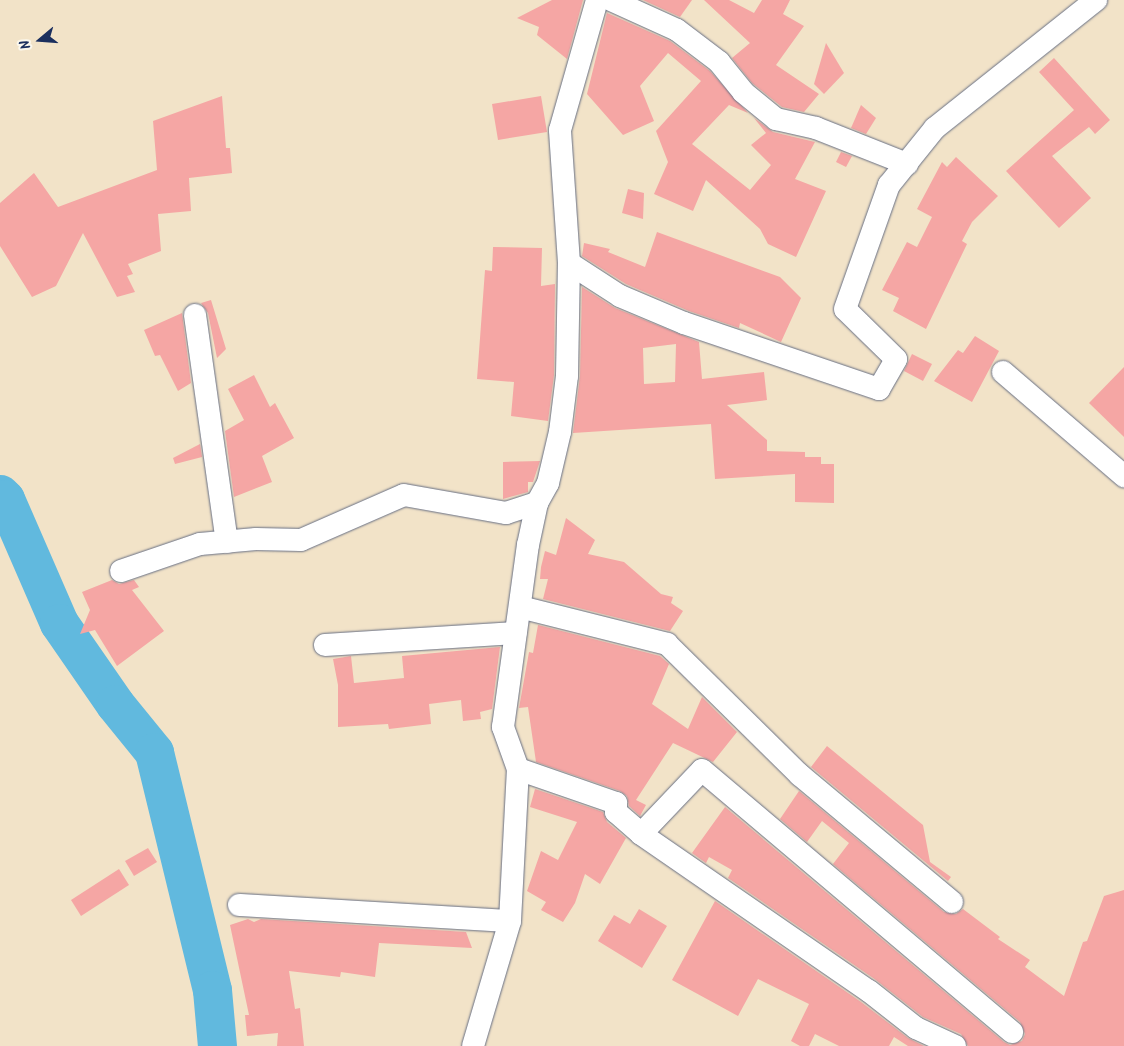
<!DOCTYPE html>
<html>
<head>
<meta charset="utf-8">
<style>
  body { margin:0 }
  #map { position:relative; width:1124px; height:1046px; overflow:hidden; background:#f2e3c8; font-family:Kalam,sans-serif }
  div>[style] { position:absolute }
  .river>* { height:39px; margin:-19.5px; padding:0 19.5px; transform-origin:19.5px; border-radius:19.5px; background:#61b9de }
  .building>* { inset:0; background:#f5a6a4 }
  .roads { filter:drop-shadow(0 0 1px #666e83) drop-shadow(0 0 1px #666e83) }
  .minor>* { height:22px; margin:-11px; padding:0 11px; transform-origin:11px; border-radius:11px; background:#fff }
  span { translate:-50% -50%; white-space:nowrap; text-align:center; line-height:1.15; -webkit-text-stroke:4.5px #fbf7ec; paint-order:stroke }
  .north { position:absolute; left:15px; top:15px; width:50px; height:50px; -webkit-text-stroke:4px #fbf7ec; paint-order:stroke; rotate:252deg; font-size:14px; font-weight:700; line-height:20px; text-align:center; color:#1b2f5e }
  .north::after { content:''; display:block; margin:auto; width:18px; height:22px; background:#1b2f5e; clip-path:polygon(50% 0,100% 100%,50% 72%,0 100%) }
</style>
</head>
<body>
<div id="map">
  <div class="river">
    <div style="left:0;top:494px;width:7px;rotate:45deg"></div>
    <div style="left:5px;top:499px;width:135px;rotate:66.5deg"></div>
    <div style="left:59px;top:623px;width:98px;rotate:55.3deg"></div>
    <div style="left:115px;top:704px;width:62px;rotate:50.9deg"></div>
    <div style="left:154px;top:752px;width:245px;rotate:76.3deg"></div>
    <div style="left:212px;top:990px;width:56px;rotate:84.9deg"></div>
  </div>
  <div class="building">
    <div style="clip-path:polygon(552px 0,583px 0,567px 59px,537px 35px,539px 27px,517px 18px)"></div>
    <div style="clip-path:polygon(643px 0,692px 0,680px 17px)"></div>
    <div style="clip-path:polygon(704px 0,729px 0,754px 13px,762px 0,790px 0,783px 14px,804px 26px,776px 65px,819px 94px,804px 112px,782px 107px,752px 83px,732px 58px,750px 43px)"></div>
    <div style="clip-path:polygon(607px 13px,670px 41px,710px 71px,748px 113px,729px 105px,692px 144px,750px 190px,771px 165px,751px 145px,766px 133px,754px 118px,773px 132px,815px 142px,795px 179px,826px 191px,796px 257px,768px 244px,760px 229px,706px 180px,693px 211px,654px 194px,668px 162px,656px 131px,701px 81px,668px 53px,640px 86px,654px 121px,623px 135px,587px 94px)"></div>
    <div style="clip-path:polygon(826px 43px,844px 73px,824px 94px,814px 84px)"></div>
    <div style="clip-path:polygon(1054px 58px,1110px 120px,1095px 134px,1089px 127px,1052px 156px,1091px 198px,1059px 228px,1006px 171px,1074px 110px,1039px 72px)"></div>
    <div style="clip-path:polygon(222px 96px,226px 148px,230px 148px,232px 173px,189px 178px,191px 211px,158px 214px,161px 251px,128px 264px,133px 274px,127px 276px,135px 292px,117px 297px,83px 233px,56px 286px,32px 297px,0 246px,0 203px,34px 173px,58px 207px,157px 170px,153px 121px)"></div>
    <div style="clip-path:polygon(541px 96px,547px 132px,498px 140px,492px 104px)"></div>
    <div style="clip-path:polygon(861px 105px,876px 118px,866px 134px,851px 128px)"></div>
    <div style="clip-path:polygon(841px 152px,852px 156px,846px 167px,836px 162px)"></div>
    <div style="clip-path:polygon(956px 157px,998px 196px,972px 222px,962px 241px,967px 244px,926px 329px,893px 311px,899px 298px,882px 290px,907px 242px,917px 247px,932px 217px,917px 209px,942px 162px,947px 167px)"></div>
    <div style="clip-path:polygon(628px 189px,644px 193px,643px 219px,622px 213px)"></div>
    <div style="clip-path:polygon(657px 232px,780px 277px,801px 298px,781px 342px,740px 323px,739px 328px,689px 311px,626px 284px,582px 256px,584px 243px,610px 249px,608px 252px,645px 267px)"></div>
    <div style="clip-path:polygon(493px 247px,542px 248px,541px 286px,555px 284px,554px 375px,548px 421px,511px 416px,514px 382px,477px 379px,485px 270px,492px 271px)"></div>
    <div style="clip-path:polygon(evenodd,582px 287px,615px 308px,699px 342px,702px 379px,764px 372px,767px 400px,727px 405px,767px 440px,767px 451px,805px 452px,805px 457px,821px 457px,821px 464px,834px 464px,834px 503px,795px 502px,795px 474px,715px 479px,711px 424px,573px 433px,580px 376px,582px 287px,676px 344px,675px 382px,644px 384px,643px 348px,676px 344px)"></div>
    <div style="clip-path:polygon(211px 300px,226px 349px,217px 358px,208px 313px,201px 303px)"></div>
    <div style="clip-path:polygon(182px 313px,191px 383px,178px 391px,160px 355px,155px 356px,144px 330px)"></div>
    <div style="clip-path:polygon(975px 336px,999px 351px,972px 402px,934px 381px,958px 350px,963px 353px)"></div>
    <div style="clip-path:polygon(912px 354px,932px 364px,923px 381px,904px 371px)"></div>
    <div style="clip-path:polygon(1124px 367px,1124px 437px,1089px 403px)"></div>
    <div style="clip-path:polygon(254px 375px,270px 407px,275px 403px,294px 438px,262px 456px,272px 482px,234px 497px,225px 431px,244px 420px,228px 389px)"></div>
    <div style="clip-path:polygon(200px 444px,202px 457px,175px 464px,173px 458px)"></div>
    <div style="clip-path:polygon(540px 461px,533px 482px,528px 482px,528px 492px,503px 499px,503px 462px)"></div>
    <div style="clip-path:polygon(566px 518px,595px 540px,588px 554px,624px 562px,661px 594px,673px 597px,671px 603px,683px 611px,670px 631px,543px 599px,548px 579px,540px 579px,541px 567px,545px 551px,556px 555px)"></div>
    <div style="clip-path:polygon(112px 580px,119px 584px,134px 580px,139px 587px,132px 590px,164px 631px,117px 666px,95px 630px,80px 634px,90px 610px,82px 592px)"></div>
    <div style="clip-path:polygon(538px 625px,660px 656px,669px 664px,652px 704px,688px 729px,702px 697px,737px 732px,713px 762px,673px 743px,636px 800px,646px 805px,640px 816px,629px 806px,627px 796px,620px 791px,536px 762px,528px 707px,519px 708px,529px 652px,533px 653px)"></div>
    <div style="clip-path:polygon(500px 647px,492px 709px,480px 712px,481px 719px,463px 721px,461px 700px,429px 704px,431px 724px,389px 729px,388px 724px,338px 727px,338px 685px,333px 659px,351px 656px,354px 683px,404px 678px,402px 656px)"></div>
    <div style="clip-path:polygon(827px 746px,923px 825px,930px 862px,951px 877px,948px 881px,811px 767px)"></div>
    <div style="clip-path:polygon(535px 789px,603px 812px,607px 822px,626px 838px,600px 884px,585px 874px,575px 903px,563px 922px,541px 910px,546px 902px,527px 891px,541px 851px,558px 860px,577px 822px,530px 807px)"></div>
    <div style="clip-path:polygon(799px 791px,944px 912px,956px 914px,963px 909px,1000px 937px,998px 939px,1030px 960px,1025px 967px,1064px 996px,1083px 942px,1087px 941px,1104px 896px,1124px 890px,1124px 1046px,968px 1046px,961px 1034px,923px 1017px,876px 980px,728px 878px,732px 870px,709px 857px,706px 863px,692px 853px,725px 807px,1004px 1042px,1010px 1045px,1022px 1041px,1025px 1034px,1020px 1022px,833px 864px,849px 843px,822px 821px,807px 842px,780px 819px)"></div>
    <div style="clip-path:polygon(148px 848px,157px 862px,134px 876px,125px 861px)"></div>
    <div style="clip-path:polygon(119px 869px,129px 885px,81px 916px,71px 900px)"></div>
    <div style="clip-path:polygon(715px 901px,861px 1002px,908px 1038px,924px 1046px,908px 1046px,894px 1037px,889px 1046px,839px 1046px,815px 1034px,809px 1046px,800px 1046px,791px 1041px,809px 1004px,758px 979px,738px 1016px,672px 980px)"></div>
    <div style="clip-path:polygon(639px 909px,667px 926px,642px 968px,598px 941px,614px 915px,630px 924px)"></div>
    <div style="clip-path:polygon(248px 919px,254px 922px,261px 919px,466px 932px,472px 948px,379px 943px,375px 977px,341px 972px,340px 977px,289px 971px,295px 1009px,300px 1008px,304px 1046px,277px 1046px,278px 1033px,247px 1036px,245px 1015px,249px 1015px,230px 925px)"></div>
  </div>
  <div class="roads">
    <div class="minor">
      <div style="left:611px;top:0;width:72px;rotate:24.4deg"></div>
      <div style="left:677px;top:30px;width:53px;rotate:37.3deg"></div>
      <div style="left:719px;top:62px;width:38px;rotate:51deg"></div>
      <div style="left:743px;top:92px;width:43px;rotate:39.3deg"></div>
      <div style="left:776px;top:119px;width:41px;rotate:12.7deg"></div>
      <div style="left:816px;top:128px;width:98px;rotate:21.6deg"></div>
      <div style="left:569px;top:263px;width:61px;rotate:32.9deg"></div>
      <div style="left:620px;top:296px;width:69px;rotate:22.9deg"></div>
      <div style="left:684px;top:323px;width:206px;rotate:18.7deg"></div>
      <div style="left:879px;top:389px;width:34px;rotate:-60deg"></div>
      <div style="left:896px;top:359px;width:71px;rotate:-135.6deg"></div>
      <div style="left:845px;top:309px;width:132px;rotate:-70.5deg"></div>
      <div style="left:889px;top:185px;width:73px;rotate:-51.1deg"></div>
      <div style="left:935px;top:128px;width:206px;rotate:-38.5deg"></div>
      <div style="left:195px;top:315px;width:229px;rotate:82deg"></div>
      <div style="left:1003px;top:372px;width:160px;rotate:40.7deg"></div>
      <div style="left:121px;top:571px;width:83px;rotate:-18.9deg"></div>
      <div style="left:200px;top:544px;width:56px;rotate:-5.1deg"></div>
      <div style="left:256px;top:539px;width:45px;rotate:1.3deg"></div>
      <div style="left:301px;top:540px;width:112px;rotate:-23.6deg"></div>
      <div style="left:404px;top:495px;width:104px;rotate:10deg"></div>
      <div style="left:506px;top:513px;width:33px;rotate:-18deg"></div>
      <div style="left:520px;top:607px;width:152px;rotate:14.1deg"></div>
      <div style="left:667px;top:644px;width:187px;rotate:44.6deg"></div>
      <div style="left:800px;top:775px;width:198px;rotate:39.9deg"></div>
      <div style="left:325px;top:645px;width:191px;rotate:-3.6deg"></div>
      <div style="left:518px;top:769px;width:104px;rotate:19.1deg"></div>
      <div style="left:616px;top:803px;width:9px;rotate:90deg"></div>
      <div style="left:616px;top:812px;width:33px;rotate:41deg"></div>
      <div style="left:641px;top:834px;width:277px;rotate:34.6deg"></div>
      <div style="left:869px;top:991px;width:60px;rotate:38.2deg"></div>
      <div style="left:916px;top:1028px;width:43px;rotate:24.8deg"></div>
      <div style="left:641px;top:834px;width:88px;rotate:-46.4deg"></div>
      <div style="left:702px;top:770px;width:406px;rotate:40.2deg"></div>
      <div style="left:239px;top:905px;width:271px;rotate:3.4deg"></div>
      <div style="left:473px;top:1046px;width:130px;rotate:-73.5deg"></div>
      <div style="left:510px;top:921px;width:152px;rotate:-87deg"></div>
      <div style="left:518px;top:769px;width:45px;rotate:-109.7deg"></div>
      <div style="left:503px;top:727px;width:184px;rotate:-82.2deg"></div>
      <div style="left:528px;top:545px;width:43px;rotate:-77.9deg"></div>
      <div style="left:537px;top:503px;width:23px;rotate:-61deg"></div>
      <div style="left:548px;top:483px;width:52px;rotate:-76.8deg"></div>
      <div style="left:560px;top:432px;width:56px;rotate:-82.9deg"></div>
      <div style="left:567px;top:376px;width:113px;rotate:-89deg"></div>
      <div style="left:569px;top:263px;width:133px;rotate:-93.9deg"></div>
      <div style="left:560px;top:130px;width:135px;rotate:-74.1deg"></div>
    </div>
  </div>
  <div class="north">N</div>
</div>
</body>
</html>
